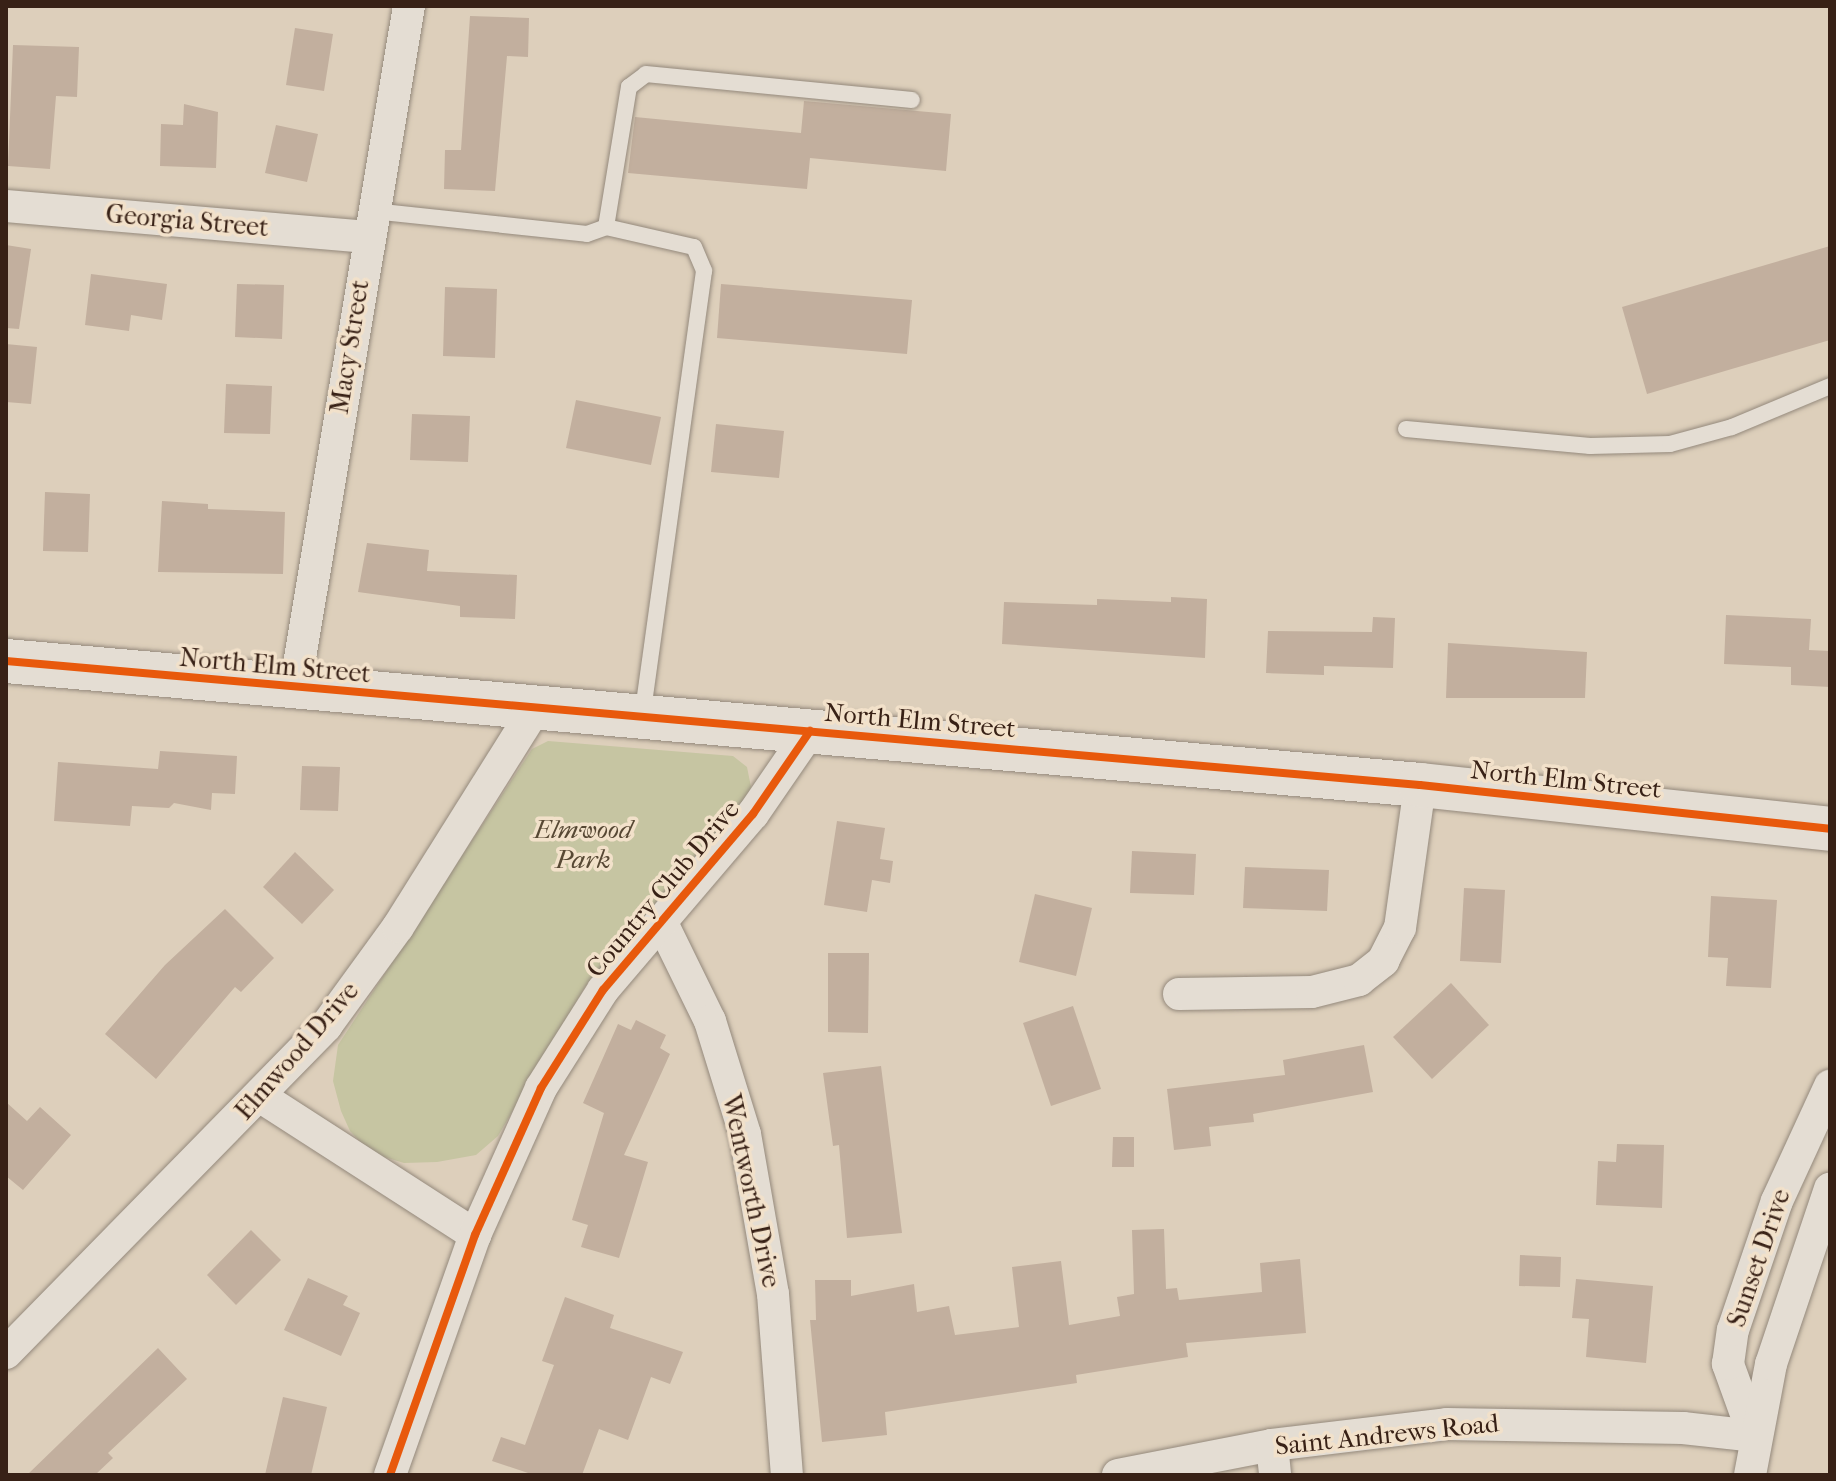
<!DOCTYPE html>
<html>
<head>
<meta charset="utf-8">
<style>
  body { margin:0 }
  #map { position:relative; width:1836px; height:1481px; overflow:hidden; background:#ddcfbb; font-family:"IM FELL French Canon",serif }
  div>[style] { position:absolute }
  .green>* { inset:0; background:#c6c5a2 }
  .building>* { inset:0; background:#c2af9e }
  .roads { filter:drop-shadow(0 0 2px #94897c) drop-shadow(0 0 2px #94897c) }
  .lane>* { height:16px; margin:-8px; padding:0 8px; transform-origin:8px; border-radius:8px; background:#e4ddd3 }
  .street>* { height:32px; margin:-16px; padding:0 16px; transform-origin:16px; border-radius:16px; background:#e4ddd3 }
  .secondary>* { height:44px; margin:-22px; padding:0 22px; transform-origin:22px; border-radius:22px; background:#e4ddd3 }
  .cycleway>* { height:8px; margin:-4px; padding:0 4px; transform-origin:4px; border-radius:4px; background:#e8590c }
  span { translate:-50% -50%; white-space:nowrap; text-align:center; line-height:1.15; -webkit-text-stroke:7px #f2e1ca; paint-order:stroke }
  .street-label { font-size:26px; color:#382116 }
  .park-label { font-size:26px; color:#574834; font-style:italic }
  .frame { position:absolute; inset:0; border:8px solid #382116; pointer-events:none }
</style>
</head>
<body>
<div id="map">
  <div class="green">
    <div style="clip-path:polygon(548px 741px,733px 756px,747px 767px,751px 787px,744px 804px,585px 987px,498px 1136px,476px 1155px,437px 1162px,404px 1163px,371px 1153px,350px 1131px,341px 1111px,333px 1081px,338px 1045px,532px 749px)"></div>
  </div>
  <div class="building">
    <div style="clip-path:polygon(470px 16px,529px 18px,528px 57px,507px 56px,495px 191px,444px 189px,445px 150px,461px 150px)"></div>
    <div style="clip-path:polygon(295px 28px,333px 34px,324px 91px,286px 85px)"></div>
    <div style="clip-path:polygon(13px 45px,79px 47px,77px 97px,56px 96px,50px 169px,8px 166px)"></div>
    <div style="clip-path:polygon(804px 101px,951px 114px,946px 171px,810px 158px,807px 189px,628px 173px,635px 117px,801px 133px)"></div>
    <div style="clip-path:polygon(184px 104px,218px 112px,216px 168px,160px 166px,161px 124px,183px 125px)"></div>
    <div style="clip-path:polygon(276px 125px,318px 134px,307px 182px,265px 173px)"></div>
    <div style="clip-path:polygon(6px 245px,31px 249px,19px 329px,6px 328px)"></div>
    <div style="clip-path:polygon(1830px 246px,1830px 340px,1647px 394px,1622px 307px)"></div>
    <div style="clip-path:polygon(91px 274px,167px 284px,162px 320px,131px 315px,129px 331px,85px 325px)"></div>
    <div style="clip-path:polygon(237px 284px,284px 285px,282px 339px,235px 337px)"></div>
    <div style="clip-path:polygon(721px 284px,912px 300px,907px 354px,717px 338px)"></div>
    <div style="clip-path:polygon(445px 287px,497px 289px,495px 358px,443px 356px)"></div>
    <div style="clip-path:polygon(6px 344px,37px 347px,31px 404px,6px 402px)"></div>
    <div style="clip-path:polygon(226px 384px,272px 386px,270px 434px,224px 433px)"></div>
    <div style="clip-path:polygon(576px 400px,661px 417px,651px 465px,566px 448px)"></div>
    <div style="clip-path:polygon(412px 414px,470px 416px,468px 462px,410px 460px)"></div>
    <div style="clip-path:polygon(716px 424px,784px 431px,779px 478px,711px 472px)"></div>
    <div style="clip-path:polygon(45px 492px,90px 494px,88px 552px,43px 551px)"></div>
    <div style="clip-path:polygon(162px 501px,208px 504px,208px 509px,285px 512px,283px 574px,158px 572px)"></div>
    <div style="clip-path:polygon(367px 543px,429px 550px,427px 571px,517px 575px,515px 619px,460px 617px,460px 606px,358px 592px)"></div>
    <div style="clip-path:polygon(1171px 597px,1207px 599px,1205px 658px,1002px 644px,1004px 602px,1097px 605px,1097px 599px,1171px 602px)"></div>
    <div style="clip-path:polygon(1726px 615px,1811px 619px,1809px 650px,1830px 651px,1830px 687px,1791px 685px,1791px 667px,1724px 664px)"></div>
    <div style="clip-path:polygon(1373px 617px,1395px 618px,1393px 668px,1324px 666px,1324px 675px,1266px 673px,1268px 631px,1372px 632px)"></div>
    <div style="clip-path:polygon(1448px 643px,1587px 652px,1585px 698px,1446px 698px)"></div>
    <div style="clip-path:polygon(160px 751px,237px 756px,235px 794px,212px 793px,211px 810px,174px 803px,169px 808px,132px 806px,130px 826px,54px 821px,58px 762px,158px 769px)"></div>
    <div style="clip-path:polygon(302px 766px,340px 767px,338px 811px,300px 810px)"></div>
    <div style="clip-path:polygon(837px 821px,885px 828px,880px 859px,893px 861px,890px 883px,872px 880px,867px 912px,824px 905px)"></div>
    <div style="clip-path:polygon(1132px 851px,1196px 854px,1194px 895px,1130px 893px)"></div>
    <div style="clip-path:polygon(295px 852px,334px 890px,302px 924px,263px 887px)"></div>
    <div style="clip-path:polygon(1245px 867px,1329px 870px,1327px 911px,1243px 908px)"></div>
    <div style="clip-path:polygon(1464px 888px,1505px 890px,1501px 963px,1460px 961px)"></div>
    <div style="clip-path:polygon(1035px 894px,1092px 908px,1076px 976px,1019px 962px)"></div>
    <div style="clip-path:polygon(1711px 896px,1777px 900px,1771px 988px,1726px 986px,1728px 958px,1708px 957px)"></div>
    <div style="clip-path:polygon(225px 909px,274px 958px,241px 992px,235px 987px,156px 1079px,105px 1034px,165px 965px)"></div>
    <div style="clip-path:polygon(828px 953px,869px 953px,868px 1033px,828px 1032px)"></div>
    <div style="clip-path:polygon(1451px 983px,1489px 1025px,1432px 1079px,1393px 1037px)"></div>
    <div style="clip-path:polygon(1073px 1006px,1101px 1089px,1051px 1106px,1023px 1023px)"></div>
    <div style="clip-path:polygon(636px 1020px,666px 1035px,660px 1048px,670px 1054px,624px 1155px,648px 1162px,619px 1258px,581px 1247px,588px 1225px,572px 1220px,604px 1113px,583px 1103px,618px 1024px,631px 1030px)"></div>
    <div style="clip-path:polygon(1364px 1045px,1373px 1092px,1253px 1114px,1254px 1122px,1209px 1127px,1211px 1146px,1174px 1150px,1167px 1089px,1285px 1075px,1283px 1060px)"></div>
    <div style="clip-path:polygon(881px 1066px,902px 1233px,847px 1238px,839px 1145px,833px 1146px,823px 1073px)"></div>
    <div style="clip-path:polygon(6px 1102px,27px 1121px,40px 1107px,71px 1135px,23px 1190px,6px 1176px)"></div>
    <div style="clip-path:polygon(1113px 1137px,1134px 1137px,1134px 1167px,1112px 1167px)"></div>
    <div style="clip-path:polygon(1617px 1144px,1664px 1145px,1662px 1208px,1596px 1205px,1598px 1161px,1616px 1162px)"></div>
    <div style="clip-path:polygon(1164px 1229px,1166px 1289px,1177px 1288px,1179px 1300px,1262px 1292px,1260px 1263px,1300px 1259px,1306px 1333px,1186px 1343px,1188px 1357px,1076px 1375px,1077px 1383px,885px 1412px,887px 1435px,822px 1442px,810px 1320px,816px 1320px,815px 1280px,851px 1280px,851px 1296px,914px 1284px,917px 1312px,949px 1306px,955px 1335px,1019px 1327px,1012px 1267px,1061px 1261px,1069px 1325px,1120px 1316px,1117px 1297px,1134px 1294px,1132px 1230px)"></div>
    <div style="clip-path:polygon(251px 1230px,281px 1260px,236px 1305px,207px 1275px)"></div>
    <div style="clip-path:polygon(1520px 1255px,1561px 1257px,1560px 1287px,1519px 1286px)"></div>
    <div style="clip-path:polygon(308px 1278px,348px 1296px,343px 1305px,360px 1313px,341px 1356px,284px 1330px)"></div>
    <div style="clip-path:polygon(1576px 1279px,1653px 1286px,1646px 1363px,1586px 1357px,1589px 1319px,1572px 1318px)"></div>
    <div style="clip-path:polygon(565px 1297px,614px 1315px,610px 1328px,683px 1352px,670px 1384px,651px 1377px,628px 1440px,599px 1429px,582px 1475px,534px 1475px,492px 1461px,501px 1437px,525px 1445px,554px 1365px,542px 1361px)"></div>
    <div style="clip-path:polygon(158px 1348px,187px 1379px,108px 1453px,113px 1458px,95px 1475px,27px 1475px)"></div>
    <div style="clip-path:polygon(283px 1397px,327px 1407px,311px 1475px,265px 1475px)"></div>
  </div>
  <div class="roads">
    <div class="lane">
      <div style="left:373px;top:211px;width:215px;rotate:6.1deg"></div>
      <div style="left:587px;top:234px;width:20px;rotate:-20deg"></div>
      <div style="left:606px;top:227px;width:142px;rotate:-80.7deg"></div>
      <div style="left:629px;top:87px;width:21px;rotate:-37deg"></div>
      <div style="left:646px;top:74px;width:267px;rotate:5.6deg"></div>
      <div style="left:606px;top:227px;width:90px;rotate:12.8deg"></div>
      <div style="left:694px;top:247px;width:26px;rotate:67deg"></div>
      <div style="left:704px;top:271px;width:448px;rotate:97.9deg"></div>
      <div style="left:1406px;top:429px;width:185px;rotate:5.3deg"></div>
      <div style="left:1590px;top:446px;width:80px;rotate:-1.4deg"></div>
      <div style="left:1670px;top:444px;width:64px;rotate:-15.3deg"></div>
      <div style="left:1732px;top:427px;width:106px;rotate:-22.7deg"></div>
    </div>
    <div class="street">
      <div style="left:6px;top:206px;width:363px;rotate:4.9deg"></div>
      <div style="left:295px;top:688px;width:691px;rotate:-80.51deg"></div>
      <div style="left:661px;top:921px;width:111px;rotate:63.9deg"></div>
      <div style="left:710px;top:1021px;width:118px;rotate:72.8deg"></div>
      <div style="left:745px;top:1134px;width:162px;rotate:80.1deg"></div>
      <div style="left:773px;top:1294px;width:182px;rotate:85.6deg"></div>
      <div style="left:1179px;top:994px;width:133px;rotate:-0.9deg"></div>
      <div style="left:1312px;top:992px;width:49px;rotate:-14.3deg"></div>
      <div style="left:1359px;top:980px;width:31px;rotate:-38deg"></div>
      <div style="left:1383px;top:961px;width:37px;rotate:-63deg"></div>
      <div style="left:1400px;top:928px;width:144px;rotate:-82deg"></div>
      <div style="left:261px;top:1097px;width:255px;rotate:32.8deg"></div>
      <div style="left:6px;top:1353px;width:458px;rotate:-45.6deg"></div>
      <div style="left:326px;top:1026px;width:122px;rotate:-54deg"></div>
      <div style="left:398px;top:927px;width:260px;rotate:-57.9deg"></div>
      <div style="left:1754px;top:1436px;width:77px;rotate:-109.9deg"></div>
      <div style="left:1728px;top:1364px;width:34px;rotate:-82deg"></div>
      <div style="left:1733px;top:1330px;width:136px;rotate:-71.2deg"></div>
      <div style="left:1777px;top:1201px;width:127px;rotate:-65.3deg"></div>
      <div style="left:1272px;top:1445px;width:30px;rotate:84deg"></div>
      <div style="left:390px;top:1475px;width:255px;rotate:-70.5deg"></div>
      <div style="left:475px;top:1235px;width:161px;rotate:-65.8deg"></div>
      <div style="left:541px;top:1088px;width:116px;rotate:-57.7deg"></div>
      <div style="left:603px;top:990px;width:231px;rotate:-49.6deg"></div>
      <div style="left:753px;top:814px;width:101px;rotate:-55.5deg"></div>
      <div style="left:1118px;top:1475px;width:157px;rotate:-11deg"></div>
      <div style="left:1272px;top:1445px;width:176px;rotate:-6.8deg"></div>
      <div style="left:1447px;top:1424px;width:236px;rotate:1deg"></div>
      <div style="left:1683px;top:1428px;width:71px;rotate:6.4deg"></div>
      <div style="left:1750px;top:1475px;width:113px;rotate:-79.3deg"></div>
      <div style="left:1771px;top:1364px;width:185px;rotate:-71.4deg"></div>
    </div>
    <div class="secondary">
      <div style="left:6px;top:661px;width:1419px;rotate:5.01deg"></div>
      <div style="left:1420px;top:785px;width:412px;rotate:6.1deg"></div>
    </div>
  </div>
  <div class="cycleway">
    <div style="left:6px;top:661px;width:1419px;rotate:5.01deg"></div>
    <div style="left:1420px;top:785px;width:412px;rotate:6.1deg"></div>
    <div style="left:390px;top:1475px;width:255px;rotate:-70.5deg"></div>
    <div style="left:475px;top:1235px;width:161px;rotate:-65.8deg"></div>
    <div style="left:541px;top:1088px;width:116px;rotate:-57.7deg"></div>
    <div style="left:603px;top:990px;width:231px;rotate:-49.6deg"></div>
    <div style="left:753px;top:814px;width:101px;rotate:-55.5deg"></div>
  </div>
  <div class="street-label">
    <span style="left:187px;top:221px;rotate:5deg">Georgia Street</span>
    <span style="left:350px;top:347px;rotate:-81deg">Macy Street</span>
    <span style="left:275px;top:666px;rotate:5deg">North Elm Street</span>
    <span style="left:920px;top:721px;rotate:5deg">North Elm Street</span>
    <span style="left:1566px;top:780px;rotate:6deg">North Elm Street</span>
    <span style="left:663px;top:889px;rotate:-50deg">Country Club Drive</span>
    <span style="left:297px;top:1051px;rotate:-49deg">Elmwood Drive</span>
    <span style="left:751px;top:1191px;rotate:78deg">Wentworth Drive</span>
    <span style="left:1759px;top:1258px;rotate:-71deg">Sunset Drive</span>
    <span style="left:1387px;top:1435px;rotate:-6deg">Saint Andrews Road</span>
  </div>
  <div class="park-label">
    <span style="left:583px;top:845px">Elmwood<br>Park</span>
  </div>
  <div class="frame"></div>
</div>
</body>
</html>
